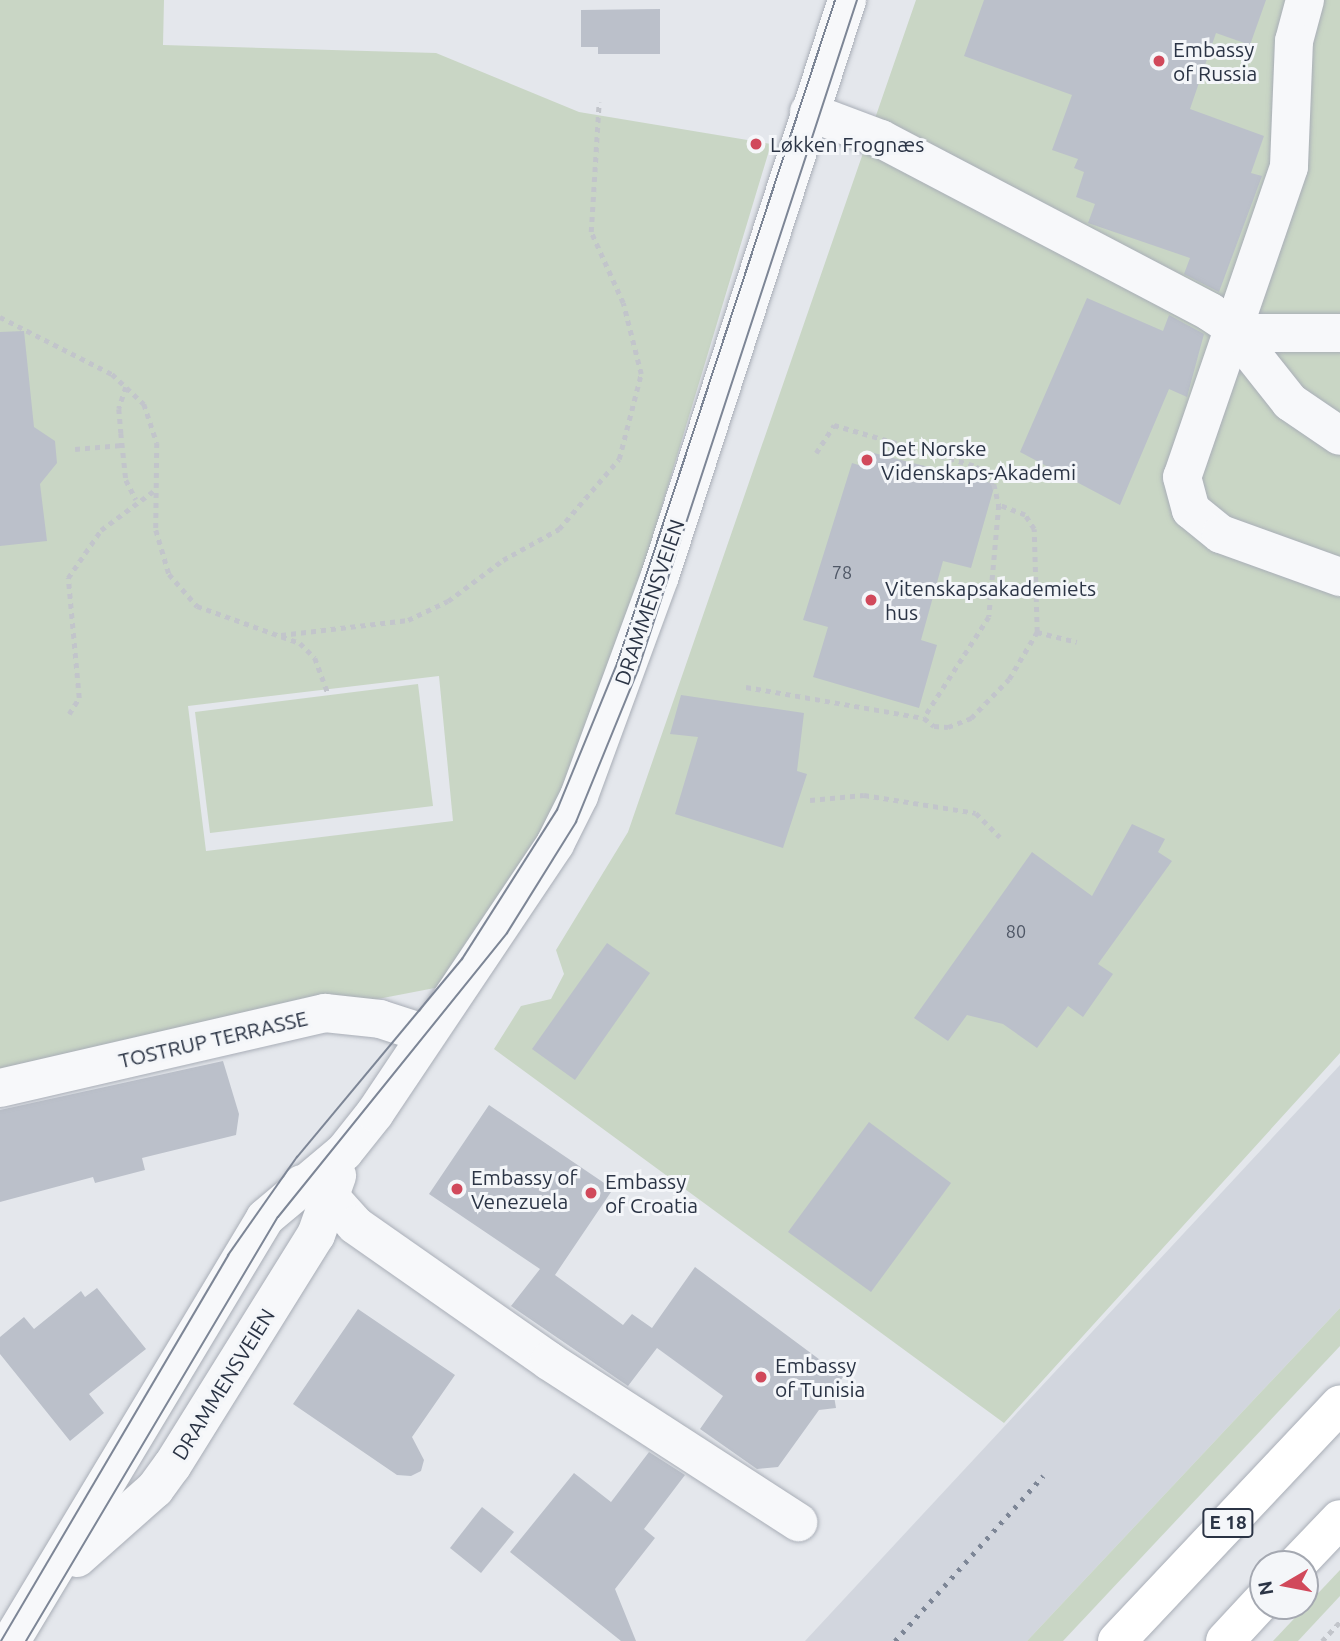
<!DOCTYPE html>
<html>
<head>
<meta charset="utf-8">
<style>
  body { margin:0 }
  #map { position:relative; width:1340px; height:1641px; overflow:hidden; background:#e4e7ec; font-family:Ubuntu,sans-serif }
  div>[style] { position:absolute }
  .built>* { inset:0; background:#d2d6de }
  .green>* { inset:0; background:#c9d6c5 }
  .building>* { inset:0; background:#bbc0ca }
  .path>* { height:4.5px; margin-top:-2.25px; transform-origin:0; background:repeating-linear-gradient(90deg,#c2c5cb 0 5px,transparent 0 10px) }
  .roads { filter:drop-shadow(0 0 2px #a9aeb7) drop-shadow(0 0 2px #a9aeb7) }
  .minor>* { height:38px; margin:-19px; padding:0 19px; transform-origin:19px; border-radius:19px; background:#f7f8fa }
  .highway>* { height:38px; margin:-19px; padding:0 19px; transform-origin:19px; border-radius:19px; background:#fff }
  .tram>* { height:2px; margin:-1px; padding:0 1px; transform-origin:1px; border-radius:1px; background:#7d8696 }
  .rail>* { height:5px; margin-top:-2.5px; transform-origin:0; background:repeating-linear-gradient(90deg,#7d8696 0 3.5px,transparent 0 10.5px) }
  .dots>* { width:19px; height:19px; translate:-50% -50%; box-sizing:border-box; border:4px solid #f4f6f9; border-radius:50% }
  span { translate:-50% -50%; white-space:nowrap; text-align:center; line-height:1.15; -webkit-text-stroke:6px #f4f6f9; paint-order:stroke }
  .number-label { font-size:18px; color:#4f5766 }
  .number-label span { -webkit-text-stroke-width:0 }
  .shield-label span { padding:2px 5px; background:#f4f6f9; border:2px solid; border-radius:5px; -webkit-text-stroke-width:0 }
  .shield-label { font-size:19px; color:#2b3445; font-weight:700 }
  .poi-label { font-size:21px; color:#2b3445 }
  .left { translate:0 -50%; text-align:left }
  .street-label { font-size:21px; color:#2b3445 }
  .north { position:absolute; left:1249px; top:1550px; width:70px; height:70px; box-sizing:border-box; background:#f4f6f9; border:2px solid #a4a8b1; border-radius:50%; rotate:260deg; font-size:19px; font-weight:700; line-height:28px; text-align:center; color:#2b3445 }
  .north::after { content:''; display:block; margin:auto; width:24px; height:32px; background:#d1495b; clip-path:polygon(50% 0,100% 100%,50% 72%,0 100%) }
</style>
</head>
<body>
<div id="map">
  <div class="built">
    <div style="clip-path:polygon(1340px 1065px,1340px 1308px,1027px 1641px,805px 1641px)"></div>
  </div>
  <div class="green">
    <div style="clip-path:polygon(evenodd,0 0,164px 0,163px 45px,436px 53px,579px 112px,771px 144px,621px 642px,540px 848px,445px 986px,0 1072px,0 0,439px 676px,453px 821px,206px 851px,188px 706px,439px 676px)"></div>
    <div style="clip-path:polygon(916px 0,1340px 0,1340px 1053px,1004px 1423px,494px 1049px,521px 1006px,551px 999px,564px 974px,556px 950px,628px 832px)"></div>
    <div style="clip-path:polygon(418px 684px,433px 806px,210px 833px,195px 712px)"></div>
    <div style="clip-path:polygon(1340px 1308px,1340px 1346px,1063px 1641px,1027px 1641px)"></div>
    <div style="clip-path:polygon(1340px 1570px,1340px 1596px,1298px 1641px,1273px 1641px)"></div>
  </div>
  <div class="building">
    <div style="clip-path:polygon(984px 0,1266px 0,1250px 45px,1216px 33px,1190px 109px,1264px 136px,1251px 173px,1262px 176px,1219px 292px,1184px 274px,1190px 258px,1088px 223px,1095px 204px,1076px 197px,1084px 172px,1074px 168px,1078px 159px,1052px 150px,1072px 95px,964px 56px)"></div>
    <div style="clip-path:polygon(660px 9px,660px 54px,598px 54px,598px 47px,581px 47px,581px 10px)"></div>
    <div style="clip-path:polygon(1087px 298px,1163px 331px,1169px 315px,1204px 334px,1187px 397px,1169px 389px,1120px 505px,1020px 452px)"></div>
    <div style="clip-path:polygon(24px 331px,34px 427px,55px 441px,57px 463px,40px 484px,47px 541px,0 546px,0 332px)"></div>
    <div style="clip-path:polygon(870px 452px,995px 484px,971px 568px,943px 561px,921px 640px,937px 645px,919px 708px,813px 677px,828px 627px,803px 620px,852px 463px,865px 467px)"></div>
    <div style="clip-path:polygon(681px 695px,804px 713px,797px 771px,807px 774px,783px 848px,675px 814px,698px 737px,670px 734px)"></div>
    <div style="clip-path:polygon(1132px 824px,1165px 839px,1158px 852px,1172px 861px,1098px 964px,1113px 974px,1083px 1017px,1068px 1006px,1037px 1048px,1003px 1024px,967px 1015px,948px 1041px,914px 1018px,1032px 852px,1092px 896px)"></div>
    <div style="clip-path:polygon(607px 943px,650px 973px,575px 1080px,532px 1049px)"></div>
    <div style="clip-path:polygon(223px 1061px,239px 1114px,236px 1135px,142px 1158px,145px 1170px,95px 1183px,93px 1177px,0 1202px,0 1110px)"></div>
    <div style="clip-path:polygon(489px 1105px,613px 1189px,555px 1275px,623px 1325px,632px 1314px,652px 1328px,695px 1267px,843px 1377px,833px 1390px,836px 1408px,819px 1410px,778px 1467px,757px 1469px,700px 1429px,723px 1396px,657px 1348px,628px 1386px,511px 1306px,540px 1269px,429px 1194px)"></div>
    <div style="clip-path:polygon(869px 1122px,951px 1183px,871px 1292px,788px 1232px)"></div>
    <div style="clip-path:polygon(97px 1288px,146px 1349px,89px 1394px,104px 1413px,70px 1441px,0 1354px,0 1337px,24px 1317px,34px 1329px,81px 1291px,85px 1297px)"></div>
    <div style="clip-path:polygon(358px 1309px,455px 1375px,412px 1437px,424px 1460px,421px 1471px,411px 1476px,397px 1475px,293px 1404px)"></div>
    <div style="clip-path:polygon(649px 1452px,685px 1475px,644px 1529px,655px 1538px,615px 1589px,636px 1641px,621px 1641px,510px 1552px,574px 1473px,611px 1502px)"></div>
    <div style="clip-path:polygon(482px 1507px,514px 1532px,481px 1573px,450px 1548px)"></div>
  </div>
  <div class="path">
    <div style="left:0;top:317px;width:126px;rotate:27deg"></div>
    <div style="left:112px;top:374px;width:44px;rotate:43.2deg"></div>
    <div style="left:144px;top:404px;width:41px;rotate:71.6deg"></div>
    <div style="left:157px;top:443px;width:87px;rotate:90.7deg"></div>
    <div style="left:156px;top:530px;width:46px;rotate:73.5deg"></div>
    <div style="left:169px;top:574px;width:43px;rotate:48.8deg"></div>
    <div style="left:197px;top:606px;width:109px;rotate:19.8deg"></div>
    <div style="left:300px;top:643px;width:21px;rotate:45deg"></div>
    <div style="left:315px;top:658px;width:40px;rotate:69.8deg"></div>
    <div style="left:126px;top:387px;width:23px;rotate:108deg"></div>
    <div style="left:119px;top:409px;width:24px;rotate:85deg"></div>
    <div style="left:121px;top:433px;width:47px;rotate:83.9deg"></div>
    <div style="left:126px;top:480px;width:22px;rotate:63deg"></div>
    <div style="left:75px;top:449px;width:47px;rotate:-4.9deg"></div>
    <div style="left:816px;top:453px;width:33px;rotate:-57deg"></div>
    <div style="left:834px;top:425px;width:148px;rotate:16.1deg"></div>
    <div style="left:976px;top:466px;width:25px;rotate:45deg"></div>
    <div style="left:994px;top:484px;width:22px;rotate:77deg"></div>
    <div style="left:1037px;top:632px;width:103px;rotate:-91.7deg"></div>
    <div style="left:1034px;top:529px;width:17px;rotate:-123deg"></div>
    <div style="left:1025px;top:515px;width:28px;rotate:-159deg"></div>
    <div style="left:999px;top:505px;width:112px;rotate:95.1deg"></div>
    <div style="left:989px;top:617px;width:120px;rotate:122.8deg"></div>
    <div style="left:924px;top:718px;width:13px;rotate:39deg"></div>
    <div style="left:934px;top:726px;width:14px;rotate:4deg"></div>
    <div style="left:948px;top:727px;width:25px;rotate:-21deg"></div>
    <div style="left:971px;top:718px;width:54px;rotate:-45.7deg"></div>
    <div style="left:1009px;top:679px;width:55px;rotate:-59.2deg"></div>
    <div style="left:1037px;top:632px;width:41px;rotate:14deg"></div>
    <div style="left:281px;top:635px;width:128px;rotate:-6.7deg"></div>
    <div style="left:408px;top:620px;width:44px;rotate:-25.4deg"></div>
    <div style="left:448px;top:601px;width:69px;rotate:-36.7deg"></div>
    <div style="left:503px;top:560px;width:64px;rotate:-29deg"></div>
    <div style="left:559px;top:529px;width:92px;rotate:-49.4deg"></div>
    <div style="left:619px;top:459px;width:88px;rotate:-75.5deg"></div>
    <div style="left:641px;top:374px;width:73px;rotate:-104.2deg"></div>
    <div style="left:623px;top:303px;width:78px;rotate:-114.3deg"></div>
    <div style="left:591px;top:232px;width:130px;rotate:-86.5deg"></div>
    <div style="left:746px;top:687px;width:181px;rotate:9.9deg"></div>
    <div style="left:69px;top:714px;width:19px;rotate:-58deg"></div>
    <div style="left:79px;top:698px;width:121px;rotate:-95.2deg"></div>
    <div style="left:68px;top:578px;width:58px;rotate:-55.5deg"></div>
    <div style="left:101px;top:530px;width:67px;rotate:-36.5deg"></div>
    <div style="left:810px;top:800px;width:54px;rotate:-5.3deg"></div>
    <div style="left:864px;top:795px;width:113px;rotate:9.1deg"></div>
    <div style="left:976px;top:813px;width:34px;rotate:45deg"></div>
    <div style="left:1322px;top:1641px;width:26px;rotate:-47deg"></div>
  </div>
  <div class="roads">
    <div class="minor">
      <div style="left:1305px;top:0;width:42px;rotate:105deg"></div>
      <div style="left:1294px;top:41px;width:126px;rotate:92.3deg"></div>
      <div style="left:1289px;top:167px;width:328px;rotate:109deg"></div>
      <div style="left:1182px;top:477px;width:34px;rotate:75deg"></div>
      <div style="left:1191px;top:510px;width:38px;rotate:39deg"></div>
      <div style="left:1221px;top:534px;width:127px;rotate:19.9deg"></div>
      <div style="left:809px;top:112px;width:77px;rotate:20.6deg"></div>
      <div style="left:881px;top:139px;width:372px;rotate:27.7deg"></div>
      <div style="left:1210px;top:312px;width:23px;rotate:34deg"></div>
      <div style="left:1229px;top:325px;width:98px;rotate:51.6deg"></div>
      <div style="left:1290px;top:402px;width:60px;rotate:34.2deg"></div>
      <div style="left:1236px;top:333px;width:104px"></div>
      <div style="left:0;top:1088px;width:334px;rotate:-13deg"></div>
      <div style="left:325px;top:1013px;width:55px;rotate:6.2deg"></div>
      <div style="left:380px;top:1019px;width:48px;rotate:18.1deg"></div>
      <div style="left:302px;top:1184px;width:32px;rotate:26deg"></div>
      <div style="left:331px;top:1198px;width:36px;rotate:48deg"></div>
      <div style="left:355px;top:1225px;width:237px;rotate:35deg"></div>
      <div style="left:549px;top:1361px;width:297px;rotate:32.9deg"></div>
      <div style="left:77px;top:1558px;width:104px;rotate:-41.5deg"></div>
      <div style="left:155px;top:1489px;width:29px;rotate:-54deg"></div>
      <div style="left:172px;top:1466px;width:272px;rotate:-58.1deg"></div>
      <div style="left:316px;top:1235px;width:63px;rotate:-70.4deg"></div>
      <div style="left:11px;top:1641px;width:493px;rotate:-59deg"></div>
      <div style="left:265px;top:1218px;width:103px;rotate:-39.9deg"></div>
      <div style="left:344px;top:1152px;width:50px;rotate:-51.5deg"></div>
      <div style="left:375px;top:1113px;width:324px;rotate:-56.2deg"></div>
      <div style="left:555px;top:844px;width:54px;rotate:-63.4deg"></div>
      <div style="left:579px;top:796px;width:234px;rotate:-69.8deg"></div>
      <div style="left:660px;top:576px;width:606px;rotate:-72.01deg"></div>
    </div>
    <div class="highway">
      <div style="left:1297px;top:1564px;width:62px;rotate:-46.3deg"></div>
      <div style="left:1117px;top:1641px;width:325px;rotate:-46.7deg"></div>
      <div style="left:1225px;top:1641px;width:56px;rotate:-47.2deg"></div>
    </div>
  </div>
  <div class="tram">
    <div style="left:1px;top:1641px;width:448px;rotate:-59.5deg"></div>
    <div style="left:228px;top:1255px;width:120px;rotate:-54.9deg"></div>
    <div style="left:297px;top:1157px;width:258px;rotate:-50.2deg"></div>
    <div style="left:462px;top:959px;width:177px;rotate:-57.5deg"></div>
    <div style="left:557px;top:810px;width:158px;rotate:-67.7deg"></div>
    <div style="left:617px;top:664px;width:699px;rotate:-71.82deg"></div>
    <div style="left:26px;top:1641px;width:493px;rotate:-59.3deg"></div>
    <div style="left:278px;top:1217px;width:365px;rotate:-51.1deg"></div>
    <div style="left:507px;top:933px;width:131px;rotate:-58.1deg"></div>
    <div style="left:576px;top:822px;width:164px;rotate:-67.8deg"></div>
    <div style="left:638px;top:670px;width:705px;rotate:-71.9deg"></div>
  </div>
  <div class="rail">
    <div style="left:895px;top:1641px;width:222px;rotate:-48.1deg"></div>
  </div>
  <div class="dots">
    <div style="left:1159px;top:61px;background:#d1495b"></div>
    <div style="left:756px;top:144px;background:#d1495b"></div>
    <div style="left:867px;top:460px;background:#d1495b"></div>
    <div style="left:871px;top:600px;background:#d1495b"></div>
    <div style="left:457px;top:1189px;background:#d1495b"></div>
    <div style="left:591px;top:1193px;background:#d1495b"></div>
    <div style="left:761px;top:1377px;background:#d1495b"></div>
  </div>
  <div class="number-label">
    <span style="left:842px;top:572px">78</span>
    <span style="left:1016px;top:931px">80</span>
  </div>
  <div class="shield-label">
    <span style="left:1228px;top:1523px">E 18</span>
  </div>
  <div class="poi-label">
    <span class="left" style="left:1173px;top:61px">Embassy<br>of Russia</span>
    <span class="left" style="left:770px;top:144px">Løkken Frognæs</span>
    <span class="left" style="left:881px;top:460px">Det Norske<br>Videnskaps-Akademi</span>
    <span class="left" style="left:885px;top:600px">Vitenskapsakademiets<br>hus</span>
    <span class="left" style="left:471px;top:1189px">Embassy of<br>Venezuela</span>
    <span class="left" style="left:605px;top:1193px">Embassy<br>of Croatia</span>
    <span class="left" style="left:775px;top:1377px">Embassy<br>of Tunisia</span>
  </div>
  <div class="street-label">
    <span style="left:649px;top:602px;rotate:-71deg">DRAMMENSVEIEN</span>
    <span style="left:213px;top:1039px;rotate:-13deg">TOSTRUP TERRASSE</span>
    <span style="left:223px;top:1384px;rotate:-58deg">DRAMMENSVEIEN</span>
  </div>
  <div class="north">N</div>
</div>
</body>
</html>
